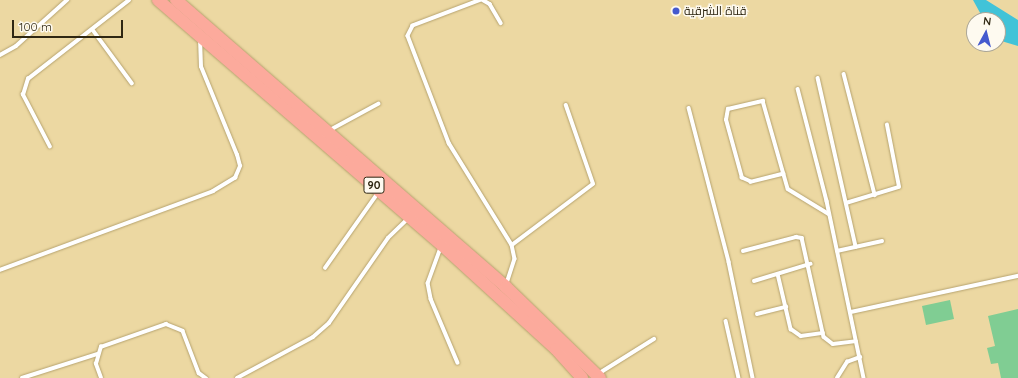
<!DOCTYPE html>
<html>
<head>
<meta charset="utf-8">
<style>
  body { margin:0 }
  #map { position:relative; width:1018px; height:378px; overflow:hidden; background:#ecd8a2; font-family:Quicksand,Cairo,sans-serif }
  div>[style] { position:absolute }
  .water>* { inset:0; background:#41c3d8 }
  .building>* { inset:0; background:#80cd93 }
  .roads { filter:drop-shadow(0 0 1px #b6a36f) drop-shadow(0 0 1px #b6a36f) }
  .service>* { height:3.5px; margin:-1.75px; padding:0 1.75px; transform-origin:1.75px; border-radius:1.75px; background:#fff }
  .trunk>* { height:12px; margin:-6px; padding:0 6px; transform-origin:6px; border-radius:6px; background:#fcaa9c }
  .dots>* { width:11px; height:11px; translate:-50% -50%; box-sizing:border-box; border:2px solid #fefaf0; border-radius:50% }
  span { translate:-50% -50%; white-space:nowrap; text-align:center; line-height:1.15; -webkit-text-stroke:3px #fefaf0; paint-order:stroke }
  .shield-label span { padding:1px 3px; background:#fefaf0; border:1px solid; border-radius:3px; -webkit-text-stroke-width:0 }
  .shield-label { font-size:11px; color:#2f2712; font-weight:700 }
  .poi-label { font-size:12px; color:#2f2712 }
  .left { translate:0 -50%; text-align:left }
  .north { position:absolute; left:966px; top:12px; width:40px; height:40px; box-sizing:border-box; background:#fefaf0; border:1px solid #aba697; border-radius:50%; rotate:7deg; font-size:11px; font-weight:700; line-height:16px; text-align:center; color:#2f2712 }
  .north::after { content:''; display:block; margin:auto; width:14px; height:18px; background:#455ace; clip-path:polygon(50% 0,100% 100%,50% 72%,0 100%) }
  .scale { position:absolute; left:12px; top:20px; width:111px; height:18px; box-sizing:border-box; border:2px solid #2f2712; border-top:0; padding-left:5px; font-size:12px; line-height:14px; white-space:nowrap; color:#2f2712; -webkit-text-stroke:3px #fefaf0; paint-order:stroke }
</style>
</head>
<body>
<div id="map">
  <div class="water">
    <div style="clip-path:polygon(973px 0,986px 0,1018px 20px,1018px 46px,998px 40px,998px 20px,984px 20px)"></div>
  </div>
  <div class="building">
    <div style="clip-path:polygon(950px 300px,954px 319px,926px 325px,922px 306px)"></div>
    <div style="clip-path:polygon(1018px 309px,1018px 378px,1001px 378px,998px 363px,991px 364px,987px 348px,995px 346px,988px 316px)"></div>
  </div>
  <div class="roads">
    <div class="service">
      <div style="left:481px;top:0;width:73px;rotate:159.1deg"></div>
      <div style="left:413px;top:26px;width:11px;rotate:117deg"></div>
      <div style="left:408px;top:36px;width:115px;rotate:69deg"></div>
      <div style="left:449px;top:143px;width:120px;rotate:58.3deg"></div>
      <div style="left:512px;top:245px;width:14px;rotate:78deg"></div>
      <div style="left:515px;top:259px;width:26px;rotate:108deg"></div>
      <div style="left:483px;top:0;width:8px;rotate:30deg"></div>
      <div style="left:490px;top:4px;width:22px;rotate:60deg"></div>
      <div style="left:93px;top:30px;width:66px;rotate:53.7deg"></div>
      <div style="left:0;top:55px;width:18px;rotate:-29deg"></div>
      <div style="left:16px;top:46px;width:69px;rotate:-42deg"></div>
      <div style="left:844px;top:74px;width:125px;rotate:75.6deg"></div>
      <div style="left:818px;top:78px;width:173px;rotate:77.3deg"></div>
      <div style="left:798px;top:89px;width:116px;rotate:75.5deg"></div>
      <div style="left:827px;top:201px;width:181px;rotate:78.2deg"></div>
      <div style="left:689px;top:108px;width:159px;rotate:75.4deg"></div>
      <div style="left:729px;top:262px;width:118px;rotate:78.3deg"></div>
      <div style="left:330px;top:130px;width:55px;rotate:-28.4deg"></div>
      <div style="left:50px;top:147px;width:59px;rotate:-117.4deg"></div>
      <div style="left:23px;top:95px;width:17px;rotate:-73deg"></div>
      <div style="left:28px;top:79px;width:128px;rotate:-38deg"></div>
      <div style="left:784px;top:174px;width:34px;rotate:166deg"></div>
      <div style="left:751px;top:182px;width:10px;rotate:-156deg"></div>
      <div style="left:742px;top:178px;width:60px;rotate:-105.4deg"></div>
      <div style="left:726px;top:120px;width:11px;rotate:-80deg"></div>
      <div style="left:728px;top:109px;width:36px;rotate:-13deg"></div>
      <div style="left:763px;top:101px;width:91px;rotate:74.1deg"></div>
      <div style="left:788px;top:189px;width:48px;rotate:31.4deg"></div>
      <div style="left:846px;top:203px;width:55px;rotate:-16.8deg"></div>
      <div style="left:899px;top:187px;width:63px;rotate:-101deg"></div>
      <div style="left:512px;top:245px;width:101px;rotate:-37deg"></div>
      <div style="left:593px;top:184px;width:83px;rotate:-109.1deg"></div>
      <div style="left:441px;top:248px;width:37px;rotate:110deg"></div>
      <div style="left:428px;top:283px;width:16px;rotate:79deg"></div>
      <div style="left:431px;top:299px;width:69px;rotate:67.1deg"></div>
      <div style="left:743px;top:251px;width:55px;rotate:-14.8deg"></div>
      <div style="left:796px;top:237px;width:6px;rotate:9deg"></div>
      <div style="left:802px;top:238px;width:101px;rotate:77.5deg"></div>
      <div style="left:824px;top:337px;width:11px;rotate:38deg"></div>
      <div style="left:833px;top:344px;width:23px;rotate:-7deg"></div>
      <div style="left:837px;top:251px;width:46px;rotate:-12.5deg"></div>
      <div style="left:325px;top:268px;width:92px;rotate:-54.8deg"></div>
      <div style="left:0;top:270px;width:227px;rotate:-20.3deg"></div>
      <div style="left:213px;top:191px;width:26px;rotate:-31deg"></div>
      <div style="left:235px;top:178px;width:13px;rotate:-67deg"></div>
      <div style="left:240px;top:166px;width:11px;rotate:-105deg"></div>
      <div style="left:237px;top:155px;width:95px;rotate:-112.2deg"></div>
      <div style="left:201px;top:67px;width:27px;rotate:-92deg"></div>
      <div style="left:778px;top:274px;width:57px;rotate:76.7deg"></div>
      <div style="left:791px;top:329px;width:12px;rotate:35deg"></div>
      <div style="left:801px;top:336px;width:22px;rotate:-8deg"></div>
      <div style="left:754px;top:281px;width:59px;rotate:-16.9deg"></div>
      <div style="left:851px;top:312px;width:171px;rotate:-12.2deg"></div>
      <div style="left:757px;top:314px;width:30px;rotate:-14deg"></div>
      <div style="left:726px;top:321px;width:58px;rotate:77.2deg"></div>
      <div style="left:598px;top:374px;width:66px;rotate:-32deg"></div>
      <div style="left:22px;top:378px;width:79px;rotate:-17.7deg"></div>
      <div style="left:101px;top:378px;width:15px;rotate:-110deg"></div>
      <div style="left:96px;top:364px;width:18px;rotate:-74deg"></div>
      <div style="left:101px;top:347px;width:69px;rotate:-19.5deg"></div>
      <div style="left:166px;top:324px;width:18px;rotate:22deg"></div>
      <div style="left:183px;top:331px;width:45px;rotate:69.1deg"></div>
      <div style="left:199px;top:373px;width:9px;rotate:36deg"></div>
      <div style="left:237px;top:378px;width:86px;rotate:-28.3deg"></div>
      <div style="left:313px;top:337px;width:21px;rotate:-41deg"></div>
      <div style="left:329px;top:323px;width:103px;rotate:-55.2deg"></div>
      <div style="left:388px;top:238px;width:28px;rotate:-44deg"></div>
      <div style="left:837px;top:378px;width:19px;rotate:-58deg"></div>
      <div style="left:847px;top:362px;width:14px;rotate:-21deg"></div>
    </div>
    <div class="trunk">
      <div style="left:158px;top:0;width:375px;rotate:40.8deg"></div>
      <div style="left:442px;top:245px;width:154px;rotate:42.4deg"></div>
      <div style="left:556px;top:349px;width:39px;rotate:48deg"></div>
      <div style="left:176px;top:0;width:437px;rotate:41deg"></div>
      <div style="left:506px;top:287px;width:131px;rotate:44.1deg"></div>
    </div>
  </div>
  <div class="dots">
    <div style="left:676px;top:11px;background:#455ace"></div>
  </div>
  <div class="shield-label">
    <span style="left:374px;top:185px">90</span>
  </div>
  <div class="poi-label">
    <span class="left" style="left:684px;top:11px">قناة الشرقية</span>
  </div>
  <div class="north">N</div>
  <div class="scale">100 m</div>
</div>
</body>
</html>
